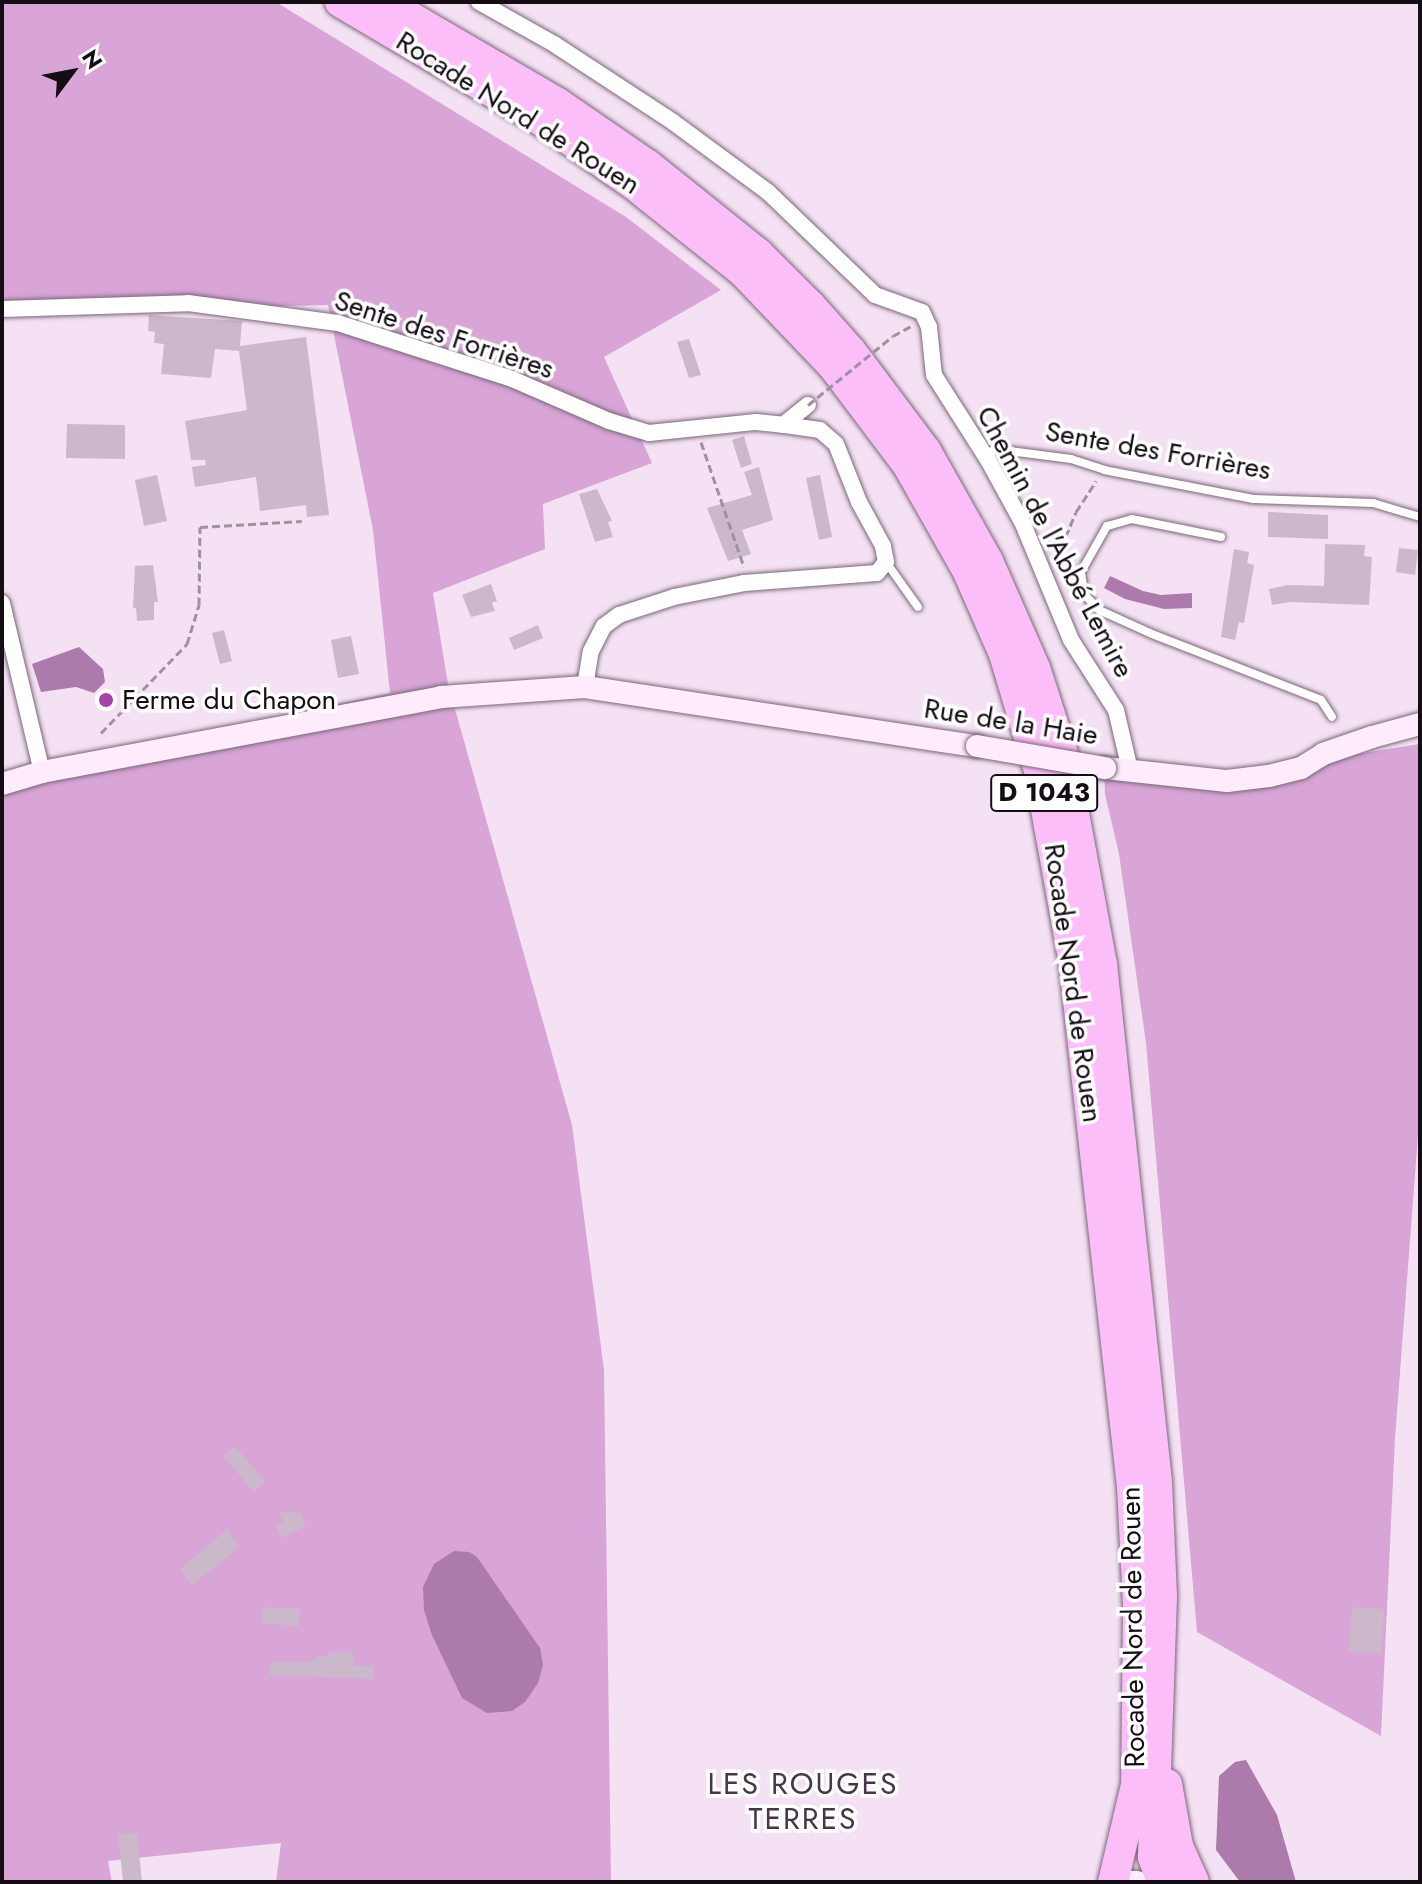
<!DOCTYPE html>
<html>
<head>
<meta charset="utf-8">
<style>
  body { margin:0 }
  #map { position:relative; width:1422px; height:1884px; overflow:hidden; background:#f5e1f4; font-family:Jost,sans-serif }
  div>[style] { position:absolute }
  .green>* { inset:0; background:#d8a5d6 }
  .water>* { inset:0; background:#ac7aab }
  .building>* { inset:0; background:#cbb8ca }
  .path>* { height:3px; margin-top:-1.5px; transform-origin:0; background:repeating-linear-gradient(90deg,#a0919f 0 8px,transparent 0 12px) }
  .roads { filter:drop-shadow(0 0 2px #796879) drop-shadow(0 0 2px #796879) }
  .lane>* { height:8px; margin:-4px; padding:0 4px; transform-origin:4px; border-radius:4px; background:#fff }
  .street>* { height:16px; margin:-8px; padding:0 8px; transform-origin:8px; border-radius:8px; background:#fff }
  .secondary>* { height:22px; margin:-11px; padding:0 11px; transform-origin:11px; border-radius:11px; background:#feecfd }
  .highway>* { height:30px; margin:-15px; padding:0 15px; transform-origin:15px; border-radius:15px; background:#fcbef9 }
  .path-bridge>* { height:3px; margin-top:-1.5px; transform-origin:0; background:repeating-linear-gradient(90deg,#a0919f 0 8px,transparent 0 12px) }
  .bridges { filter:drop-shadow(0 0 2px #796879) drop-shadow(0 0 2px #796879) }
  .secondary-bridge>* { height:22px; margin:-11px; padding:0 11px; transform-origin:11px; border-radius:11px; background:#feecfd }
  .dots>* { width:22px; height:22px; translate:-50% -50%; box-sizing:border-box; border:4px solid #fff; border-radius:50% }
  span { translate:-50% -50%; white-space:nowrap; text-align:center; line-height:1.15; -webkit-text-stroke:7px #fff; paint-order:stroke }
  .shield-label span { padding:2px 6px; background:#fff; border:2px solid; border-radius:6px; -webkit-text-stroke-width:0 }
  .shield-label { font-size:26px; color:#140e14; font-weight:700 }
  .street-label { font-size:28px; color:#140e14 }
  .poi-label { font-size:28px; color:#140e14 }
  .left { translate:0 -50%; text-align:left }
  .neighbourhood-label { font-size:30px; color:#463646; letter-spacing:2px }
  .frame { position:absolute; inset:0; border:4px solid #140e14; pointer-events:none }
  .north { position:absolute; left:32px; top:32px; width:80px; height:80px; -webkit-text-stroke:6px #fff; paint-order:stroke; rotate:58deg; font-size:22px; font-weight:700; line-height:32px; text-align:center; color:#140e14 }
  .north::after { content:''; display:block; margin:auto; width:28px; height:36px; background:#140e14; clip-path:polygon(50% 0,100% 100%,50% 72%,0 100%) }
</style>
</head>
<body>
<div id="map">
  <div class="green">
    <div style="clip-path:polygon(2px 2px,276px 2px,626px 217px,721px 290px,604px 357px,652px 463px,543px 504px,545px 549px,433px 593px,448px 684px,572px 1125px,604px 1370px,611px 1882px,276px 1882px,281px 1843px,108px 1861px,112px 1882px,2px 1882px,2px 774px,390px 693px,373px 530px,328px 305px,2px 313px)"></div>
    <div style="clip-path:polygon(1420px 744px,1420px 1109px,1395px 1438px,1381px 1736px,1197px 1632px,1146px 1043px,1119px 854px,1105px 794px,1104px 764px,1217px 776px)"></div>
  </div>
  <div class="water">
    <div style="clip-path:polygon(1110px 576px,1143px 591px,1161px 595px,1192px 593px,1192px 608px,1164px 609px,1125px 599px,1104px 588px)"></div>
    <div style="clip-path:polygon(79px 647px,103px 669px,105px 682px,94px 693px,76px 687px,41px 692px,32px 664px)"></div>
    <div style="clip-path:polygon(454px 1551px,469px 1552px,477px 1557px,540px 1648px,543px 1665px,538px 1683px,525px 1702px,512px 1711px,487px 1713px,462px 1698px,432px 1635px,424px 1610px,423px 1587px,434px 1564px)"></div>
    <div style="clip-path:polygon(1246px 1760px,1277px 1815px,1296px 1882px,1240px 1882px,1216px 1850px,1219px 1776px,1235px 1762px)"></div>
  </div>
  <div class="building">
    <div style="clip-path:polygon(149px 315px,242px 321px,240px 346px,306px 337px,329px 515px,307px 517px,306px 505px,260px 511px,256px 477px,195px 487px,192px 467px,206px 465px,205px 460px,191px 460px,185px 421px,247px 410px,239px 351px,215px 349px,211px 378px,161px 374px,164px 344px,154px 343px,155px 332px,148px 331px)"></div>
    <div style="clip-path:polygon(689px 339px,701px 375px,689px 378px,677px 342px)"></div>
    <div style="clip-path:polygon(67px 424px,125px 425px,125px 459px,66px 458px)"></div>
    <div style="clip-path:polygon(744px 436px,752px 464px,741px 468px,732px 440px)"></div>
    <div style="clip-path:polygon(759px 467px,773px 520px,742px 530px,751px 554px,728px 561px,707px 508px,752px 495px,744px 472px)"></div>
    <div style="clip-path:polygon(157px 475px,167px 521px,144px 526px,135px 480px)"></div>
    <div style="clip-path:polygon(820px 475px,832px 537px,819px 540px,806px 478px)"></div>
    <div style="clip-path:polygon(597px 489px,612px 521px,608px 522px,613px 537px,595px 542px,579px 494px)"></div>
    <div style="clip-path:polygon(1268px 512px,1328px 515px,1328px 539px,1268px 537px)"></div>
    <div style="clip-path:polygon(1325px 544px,1365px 545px,1364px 556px,1372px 557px,1369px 605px,1291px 602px,1272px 605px,1269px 589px,1288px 585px,1324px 586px)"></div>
    <div style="clip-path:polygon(1399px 548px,1418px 550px,1415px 575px,1396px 572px)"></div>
    <div style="clip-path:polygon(1234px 549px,1249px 552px,1247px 563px,1254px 565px,1244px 623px,1239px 622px,1235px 640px,1221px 637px)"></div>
    <div style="clip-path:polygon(153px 565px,158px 602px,154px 602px,154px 620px,137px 621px,136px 608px,133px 608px,135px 566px)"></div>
    <div style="clip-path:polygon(491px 584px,497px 601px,492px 603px,495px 611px,471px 617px,462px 595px)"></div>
    <div style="clip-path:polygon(538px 625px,543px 638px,514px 650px,509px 638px)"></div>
    <div style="clip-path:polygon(224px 630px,232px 661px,220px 664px,212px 633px)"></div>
    <div style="clip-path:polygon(351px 636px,359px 674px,338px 678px,331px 640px)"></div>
    <div style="clip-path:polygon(235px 1446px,266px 1482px,254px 1492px,223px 1456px)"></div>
    <div style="clip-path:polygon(279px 1511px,300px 1513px,306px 1526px,282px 1538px,276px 1526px,284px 1522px)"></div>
    <div style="clip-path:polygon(227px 1530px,240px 1547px,192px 1585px,180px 1569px)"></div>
    <div style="clip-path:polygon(262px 1607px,300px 1609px,299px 1626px,261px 1623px)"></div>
    <div style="clip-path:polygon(1352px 1607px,1384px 1609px,1382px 1653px,1349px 1651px)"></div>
    <div style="clip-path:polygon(329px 1652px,353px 1653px,353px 1665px,373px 1666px,373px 1679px,270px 1675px,270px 1662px,312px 1662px,318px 1656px,329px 1656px)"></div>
    <div style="clip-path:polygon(137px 1833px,142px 1882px,123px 1882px,118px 1834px)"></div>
  </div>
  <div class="path">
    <div style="left:893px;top:336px;width:21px;rotate:-29deg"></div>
    <div style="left:701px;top:442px;width:132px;rotate:71deg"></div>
    <div style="left:1056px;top:559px;width:51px;rotate:-66.9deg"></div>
    <div style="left:1076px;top:512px;width:37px;rotate:-57deg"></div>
    <div style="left:101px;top:733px;width:124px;rotate:-46deg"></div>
    <div style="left:187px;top:644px;width:41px;rotate:-72.9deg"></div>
    <div style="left:199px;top:605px;width:78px;rotate:-89.3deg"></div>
    <div style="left:200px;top:527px;width:102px;rotate:-3.4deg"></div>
  </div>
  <div class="roads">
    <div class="lane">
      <div style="left:988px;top:460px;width:13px;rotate:-61deg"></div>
      <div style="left:994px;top:449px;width:78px;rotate:7.4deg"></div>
      <div style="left:1071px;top:459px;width:35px;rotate:18deg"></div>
      <div style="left:1104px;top:470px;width:152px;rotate:11deg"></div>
      <div style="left:1253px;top:499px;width:120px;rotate:1.9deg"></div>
      <div style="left:1373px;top:503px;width:49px;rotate:16.6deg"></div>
      <div style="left:1221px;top:537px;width:91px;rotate:-168.6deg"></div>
      <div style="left:1132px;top:519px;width:26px;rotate:164deg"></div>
      <div style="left:1107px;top:526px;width:53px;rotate:119.5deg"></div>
      <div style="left:1081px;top:572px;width:22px;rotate:82deg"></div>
      <div style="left:1084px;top:594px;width:22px;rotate:47deg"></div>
      <div style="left:1099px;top:610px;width:58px;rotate:24.4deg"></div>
      <div style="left:1152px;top:634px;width:181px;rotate:21.3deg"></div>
      <div style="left:1321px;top:700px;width:20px;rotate:57deg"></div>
      <div style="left:886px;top:562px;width:55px;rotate:54.6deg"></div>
    </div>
    <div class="street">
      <div style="left:479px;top:2px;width:86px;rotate:29.2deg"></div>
      <div style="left:554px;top:44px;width:142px;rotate:33.2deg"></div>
      <div style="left:673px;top:122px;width:118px;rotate:36.4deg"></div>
      <div style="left:768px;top:192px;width:149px;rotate:43.9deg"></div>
      <div style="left:875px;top:295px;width:50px;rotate:19.9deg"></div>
      <div style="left:922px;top:312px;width:17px;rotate:65deg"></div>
      <div style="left:929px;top:327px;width:48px;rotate:84.1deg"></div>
      <div style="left:934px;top:375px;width:101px;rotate:57.6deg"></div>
      <div style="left:988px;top:460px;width:73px;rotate:61.3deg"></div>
      <div style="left:1023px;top:524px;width:126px;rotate:67.5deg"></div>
      <div style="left:1071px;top:640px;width:83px;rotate:57.3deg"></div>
      <div style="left:1116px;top:710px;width:62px;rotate:76.9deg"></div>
      <div style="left:2px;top:309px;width:186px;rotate:-1.8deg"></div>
      <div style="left:188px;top:303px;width:151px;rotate:7.6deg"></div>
      <div style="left:338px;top:323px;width:183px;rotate:17.8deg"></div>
      <div style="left:512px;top:379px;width:106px;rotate:23.4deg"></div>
      <div style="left:609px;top:421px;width:42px;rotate:16.7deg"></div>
      <div style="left:649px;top:433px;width:108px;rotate:-5.9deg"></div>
      <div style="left:756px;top:422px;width:27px;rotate:6deg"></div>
      <div style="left:783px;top:425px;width:32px;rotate:-39deg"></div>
      <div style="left:2px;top:603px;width:174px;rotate:76.7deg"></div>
      <div style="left:585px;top:687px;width:36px;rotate:-81deg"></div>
      <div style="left:591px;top:651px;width:28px;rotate:-63deg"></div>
      <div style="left:604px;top:626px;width:19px;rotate:-36deg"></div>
      <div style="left:619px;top:615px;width:58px;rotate:-18.1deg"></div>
      <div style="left:674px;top:597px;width:71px;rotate:-11.3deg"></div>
      <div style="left:744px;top:583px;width:133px;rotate:-4.3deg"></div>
      <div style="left:877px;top:573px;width:14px;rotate:-51deg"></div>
      <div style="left:886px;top:562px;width:16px;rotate:-101deg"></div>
      <div style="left:883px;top:546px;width:50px;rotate:-118.6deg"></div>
      <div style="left:859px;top:502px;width:62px;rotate:-111.6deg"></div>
      <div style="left:836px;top:444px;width:21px;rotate:-139deg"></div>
      <div style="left:820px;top:430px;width:37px;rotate:-172deg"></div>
    </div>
    <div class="secondary">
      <div style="left:1105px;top:768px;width:123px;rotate:6.1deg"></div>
      <div style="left:1227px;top:781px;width:42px;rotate:-6.8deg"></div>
      <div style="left:1269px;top:776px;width:33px;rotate:-14deg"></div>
      <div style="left:1301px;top:768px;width:26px;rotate:-32deg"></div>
      <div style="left:1323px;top:754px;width:52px;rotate:-19.1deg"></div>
      <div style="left:1372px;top:737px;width:50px;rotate:-15.2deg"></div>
      <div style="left:2px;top:784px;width:42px;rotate:-16.7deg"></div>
      <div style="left:42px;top:772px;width:406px;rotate:-10.6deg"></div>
      <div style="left:441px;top:697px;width:144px;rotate:-4deg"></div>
      <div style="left:585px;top:687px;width:396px;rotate:8.6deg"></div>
      <div style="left:1124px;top:1882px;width:13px"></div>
    </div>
    <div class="highway">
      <div style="left:340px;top:2px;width:238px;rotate:30.6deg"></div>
      <div style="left:545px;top:123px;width:108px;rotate:34.9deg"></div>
      <div style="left:634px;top:185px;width:139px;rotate:38.6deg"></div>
      <div style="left:743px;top:272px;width:129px;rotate:46.3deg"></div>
      <div style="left:832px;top:365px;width:124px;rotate:52.9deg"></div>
      <div style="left:907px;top:464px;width:124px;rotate:60.5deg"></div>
      <div style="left:968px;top:572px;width:90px;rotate:66.3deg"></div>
      <div style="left:1004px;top:654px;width:122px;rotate:73.3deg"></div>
      <div style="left:1039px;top:771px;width:196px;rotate:79.7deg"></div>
      <div style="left:1074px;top:964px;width:526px;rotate:83.67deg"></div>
      <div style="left:1132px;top:1487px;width:119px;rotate:87.1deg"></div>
      <div style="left:1138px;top:1606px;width:179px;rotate:90.6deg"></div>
      <div style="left:1136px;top:1785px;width:100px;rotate:103.3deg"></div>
      <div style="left:385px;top:2px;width:200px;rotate:30.3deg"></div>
      <div style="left:558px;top:103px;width:109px;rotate:34.6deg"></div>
      <div style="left:648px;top:165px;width:141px;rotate:38.7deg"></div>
      <div style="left:758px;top:253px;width:75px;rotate:45deg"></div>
      <div style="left:811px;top:306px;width:60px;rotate:48.4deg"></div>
      <div style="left:851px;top:351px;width:125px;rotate:53.1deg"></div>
      <div style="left:926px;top:451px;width:126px;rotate:60.6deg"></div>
      <div style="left:988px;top:561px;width:117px;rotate:66.3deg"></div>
      <div style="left:1035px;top:668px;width:90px;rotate:72deg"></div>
      <div style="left:1063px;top:754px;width:214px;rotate:79.5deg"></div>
      <div style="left:1102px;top:964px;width:521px;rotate:83.94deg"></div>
      <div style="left:1157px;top:1482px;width:115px;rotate:87.5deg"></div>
      <div style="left:1162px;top:1597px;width:260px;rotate:92deg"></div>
      <div style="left:1153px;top:1857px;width:27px;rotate:70deg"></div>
      <div style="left:1167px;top:1784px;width:63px;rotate:79.9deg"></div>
      <div style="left:1178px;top:1846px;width:39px;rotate:66deg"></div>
    </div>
  </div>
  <div class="path-bridge">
    <div style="left:808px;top:405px;width:109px;rotate:-39.1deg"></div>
  </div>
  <div class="bridges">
    <div class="secondary-bridge">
      <div style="left:977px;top:746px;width:130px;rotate:9.8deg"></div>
    </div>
  </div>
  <div class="dots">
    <div style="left:106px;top:700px;background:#a641a6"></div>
  </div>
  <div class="shield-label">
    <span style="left:1044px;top:793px">D 1043</span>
  </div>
  <div class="street-label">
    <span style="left:518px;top:113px;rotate:32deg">Rocade Nord de Rouen</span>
    <span style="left:444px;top:335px;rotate:18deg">Sente des Forrières</span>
    <span style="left:1158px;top:451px;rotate:10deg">Sente des Forrières</span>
    <span style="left:1055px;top:542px;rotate:62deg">Chemin de l'Abbé Lemire</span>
    <span style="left:1011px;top:722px;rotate:9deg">Rue de la Haie</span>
    <span style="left:1073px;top:983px;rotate:82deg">Rocade Nord de Rouen</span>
    <span style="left:1133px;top:1627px;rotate:-91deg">Rocade Nord de Rouen</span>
  </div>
  <div class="poi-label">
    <span class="left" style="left:122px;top:700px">Ferme du Chapon</span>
  </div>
  <div class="neighbourhood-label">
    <span style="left:803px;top:1801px">LES ROUGES<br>TERRES</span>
  </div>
  <div class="frame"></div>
  <div class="north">N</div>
</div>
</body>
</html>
